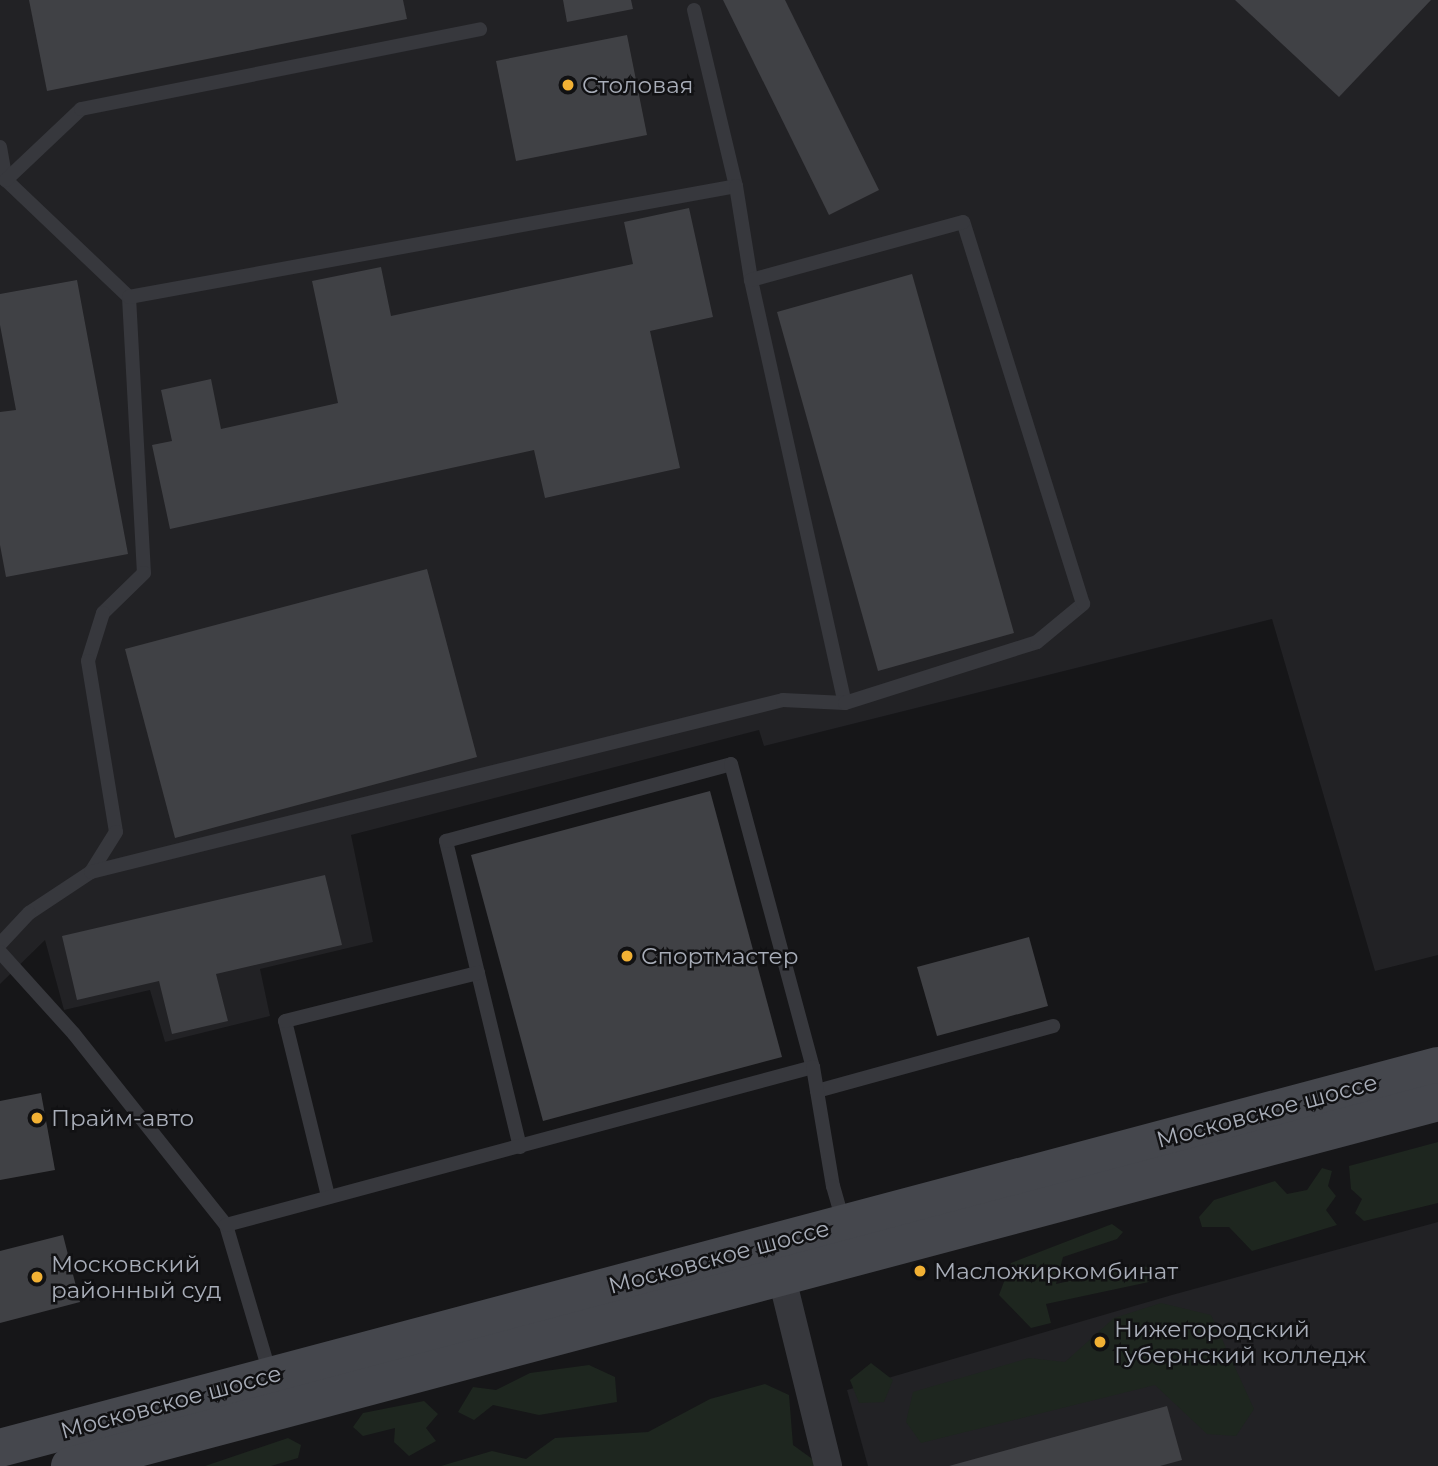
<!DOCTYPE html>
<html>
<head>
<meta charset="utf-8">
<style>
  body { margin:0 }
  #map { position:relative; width:1438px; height:1466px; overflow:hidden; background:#161618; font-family:Montserrat,sans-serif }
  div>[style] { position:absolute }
  .built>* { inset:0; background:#222225 }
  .green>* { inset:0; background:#1e261f }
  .building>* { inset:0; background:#404145 }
  .lane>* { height:14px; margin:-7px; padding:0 7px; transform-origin:7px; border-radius:7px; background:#37383d }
  .street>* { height:28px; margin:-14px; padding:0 14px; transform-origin:14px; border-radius:14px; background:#37383d }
  .secondary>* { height:38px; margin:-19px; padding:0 19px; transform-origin:19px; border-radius:19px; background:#45474d }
  .dots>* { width:19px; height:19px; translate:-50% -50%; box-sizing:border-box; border:4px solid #111113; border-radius:50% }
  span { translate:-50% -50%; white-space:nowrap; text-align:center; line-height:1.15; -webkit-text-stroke:5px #111113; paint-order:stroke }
  .poi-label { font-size:23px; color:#a8adb8 }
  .left { translate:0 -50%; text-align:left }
  .street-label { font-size:23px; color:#a8adb8 }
</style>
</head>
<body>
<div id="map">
  <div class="built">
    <div style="clip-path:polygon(0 0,1438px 0,1438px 955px,1375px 971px,1272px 619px,764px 746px,759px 730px,351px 835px,373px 942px,260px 969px,270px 1016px,165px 1042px,150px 990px,64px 1010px,45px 940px,0 984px)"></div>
    <div style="clip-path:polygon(1438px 1222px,1438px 1466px,868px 1466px,847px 1390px,1172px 1295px)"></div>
  </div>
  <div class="green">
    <div style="clip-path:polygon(1438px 1142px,1438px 1203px,1364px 1221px,1355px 1213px,1362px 1199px,1351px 1189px,1349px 1166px)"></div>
    <div style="clip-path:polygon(1322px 1168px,1332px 1171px,1328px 1186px,1336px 1196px,1326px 1210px,1337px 1225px,1252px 1251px,1229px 1227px,1202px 1227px,1199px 1217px,1214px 1200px,1275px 1181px,1287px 1194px,1307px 1190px)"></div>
    <div style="clip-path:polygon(1112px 1224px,1123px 1232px,1117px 1239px,1063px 1257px,1056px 1284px,1141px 1265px,1157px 1271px,1149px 1282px,1046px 1304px,1051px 1323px,1031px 1328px,999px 1295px,1011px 1263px)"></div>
    <div style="clip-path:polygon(1161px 1303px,1211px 1315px,1254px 1409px,1236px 1436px,1207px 1434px,1155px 1385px,921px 1443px,906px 1422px,913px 1392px,1029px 1358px,1065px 1362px,1114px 1318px)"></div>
    <div style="clip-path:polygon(871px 1363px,893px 1380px,884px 1402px,859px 1403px,850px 1380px)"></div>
    <div style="clip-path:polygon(589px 1365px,615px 1377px,617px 1402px,539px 1415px,493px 1405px,474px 1420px,458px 1412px,473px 1387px,496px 1390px,530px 1373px)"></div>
    <div style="clip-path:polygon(765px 1384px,789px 1395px,793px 1445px,822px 1466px,441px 1466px,492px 1451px,526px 1459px,555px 1438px,648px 1432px,710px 1399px)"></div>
    <div style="clip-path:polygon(424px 1401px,438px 1414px,426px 1428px,436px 1441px,409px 1456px,394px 1442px,395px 1428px,363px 1436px,353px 1427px,363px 1413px)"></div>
    <div style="clip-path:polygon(288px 1438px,301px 1445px,298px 1458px,271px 1466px,205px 1466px)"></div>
  </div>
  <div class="building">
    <div style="clip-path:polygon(29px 0,403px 0,407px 19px,47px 91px)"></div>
    <div style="clip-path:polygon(563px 0,631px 0,633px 9px,567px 22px)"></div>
    <div style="clip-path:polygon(723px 0,785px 0,879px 190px,829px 215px)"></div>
    <div style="clip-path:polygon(1235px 0,1431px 0,1339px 97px)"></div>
    <div style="clip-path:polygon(627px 35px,647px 135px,516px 161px,496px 61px)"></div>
    <div style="clip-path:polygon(689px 208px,713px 317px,650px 331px,680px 468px,545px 498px,534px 450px,170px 529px,152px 445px,172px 441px,161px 390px,211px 379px,221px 429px,338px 403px,312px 281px,381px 267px,391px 316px,633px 264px,624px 222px)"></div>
    <div style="clip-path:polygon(912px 274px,1014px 633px,878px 671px,777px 312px)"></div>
    <div style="clip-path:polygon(77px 280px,128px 554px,6px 577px,0 545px,0 412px,16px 410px,0 325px,0 294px)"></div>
    <div style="clip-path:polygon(427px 569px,477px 757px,175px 838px,125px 649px)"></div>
    <div style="clip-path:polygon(710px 791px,782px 1057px,543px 1121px,471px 855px)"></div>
    <div style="clip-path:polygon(325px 875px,342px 945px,216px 974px,228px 1021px,172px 1034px,159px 981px,77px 1000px,62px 936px)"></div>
    <div style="clip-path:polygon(1029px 937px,1048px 1006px,937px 1036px,917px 967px)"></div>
    <div style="clip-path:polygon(41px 1093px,55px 1170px,0 1180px,0 1101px)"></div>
    <div style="clip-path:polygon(63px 1235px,80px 1302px,0 1323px,0 1251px)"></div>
    <div style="clip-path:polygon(1167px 1406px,1182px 1460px,1160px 1466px,949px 1466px)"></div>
  </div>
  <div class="lane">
    <div style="left:694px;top:10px;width:181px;rotate:76.6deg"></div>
    <div style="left:0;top:147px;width:34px;rotate:80deg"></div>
    <div style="left:6px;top:180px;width:170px;rotate:43.6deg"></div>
    <div style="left:129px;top:297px;width:276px;rotate:86.9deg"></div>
    <div style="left:144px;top:573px;width:57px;rotate:135.7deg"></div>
    <div style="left:103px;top:613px;width:50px;rotate:107.4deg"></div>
    <div style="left:88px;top:661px;width:173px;rotate:80.7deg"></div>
    <div style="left:116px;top:832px;width:47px;rotate:122deg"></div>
    <div style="left:91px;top:872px;width:74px;rotate:146.5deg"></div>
    <div style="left:29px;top:913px;width:42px;rotate:133.1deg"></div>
    <div style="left:6px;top:180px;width:103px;rotate:-43.4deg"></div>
    <div style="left:81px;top:109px;width:407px;rotate:-11.3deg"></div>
    <div style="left:129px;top:297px;width:617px;rotate:-10.36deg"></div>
    <div style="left:736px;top:186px;width:95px;rotate:80.9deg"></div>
    <div style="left:751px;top:280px;width:433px;rotate:77.5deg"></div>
    <div style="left:91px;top:872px;width:713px;rotate:-13.96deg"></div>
    <div style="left:783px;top:700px;width:62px;rotate:2.8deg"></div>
    <div style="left:845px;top:703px;width:201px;rotate:-17.6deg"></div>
    <div style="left:1037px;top:642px;width:60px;rotate:-39.6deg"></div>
    <div style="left:1083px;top:604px;width:400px;rotate:-107.4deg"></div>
    <div style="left:963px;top:222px;width:220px;rotate:164.7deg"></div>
    <div style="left:0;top:952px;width:110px;rotate:47.9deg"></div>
    <div style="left:74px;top:1034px;width:244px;rotate:51.5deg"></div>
    <div style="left:226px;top:1225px;width:155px;rotate:73.5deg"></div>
    <div style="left:817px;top:1091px;width:245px;rotate:-15.4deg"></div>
    <div style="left:520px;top:1147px;width:315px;rotate:-103.6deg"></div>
    <div style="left:446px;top:841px;width:295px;rotate:-15.1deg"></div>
    <div style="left:731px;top:764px;width:314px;rotate:74.9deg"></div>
    <div style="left:328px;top:1196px;width:180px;rotate:-103.8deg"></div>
    <div style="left:285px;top:1021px;width:199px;rotate:-14deg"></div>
    <div style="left:226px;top:1225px;width:608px;rotate:-15.06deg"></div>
    <div style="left:813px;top:1067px;width:121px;rotate:80.5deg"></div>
    <div style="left:833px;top:1186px;width:37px;rotate:74deg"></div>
  </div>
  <div class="street">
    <div style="left:777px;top:1258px;width:214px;rotate:76.2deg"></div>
  </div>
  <div class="secondary">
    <div style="left:0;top:1448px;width:1488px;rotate:-14.88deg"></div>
    <div style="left:70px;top:1466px;width:1416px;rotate:-14.9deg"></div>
  </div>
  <div class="dots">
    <div style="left:568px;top:85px;background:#f2b134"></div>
    <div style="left:627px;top:956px;background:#f2b134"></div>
    <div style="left:37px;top:1118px;background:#f2b134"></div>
    <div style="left:920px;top:1271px;background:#f2b134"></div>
    <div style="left:37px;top:1277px;background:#f2b134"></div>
    <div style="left:1100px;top:1342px;background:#f2b134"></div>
  </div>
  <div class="poi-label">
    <span class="left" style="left:582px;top:85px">Столовая</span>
    <span class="left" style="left:641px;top:956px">Спортмастер</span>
    <span class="left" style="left:51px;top:1118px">Прайм-авто</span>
    <span class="left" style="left:51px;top:1277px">Московский<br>районный суд</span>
    <span class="left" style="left:934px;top:1271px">Масложиркомбинат</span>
    <span class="left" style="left:1114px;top:1342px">Нижегородский<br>Губернский колледж</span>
  </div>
  <div class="street-label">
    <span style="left:1267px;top:1111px;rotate:-15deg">Московское шоссе</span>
    <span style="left:719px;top:1257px;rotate:-15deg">Московское шоссе</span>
    <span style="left:171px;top:1402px;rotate:-15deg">Московское шоссе</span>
  </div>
</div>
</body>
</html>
